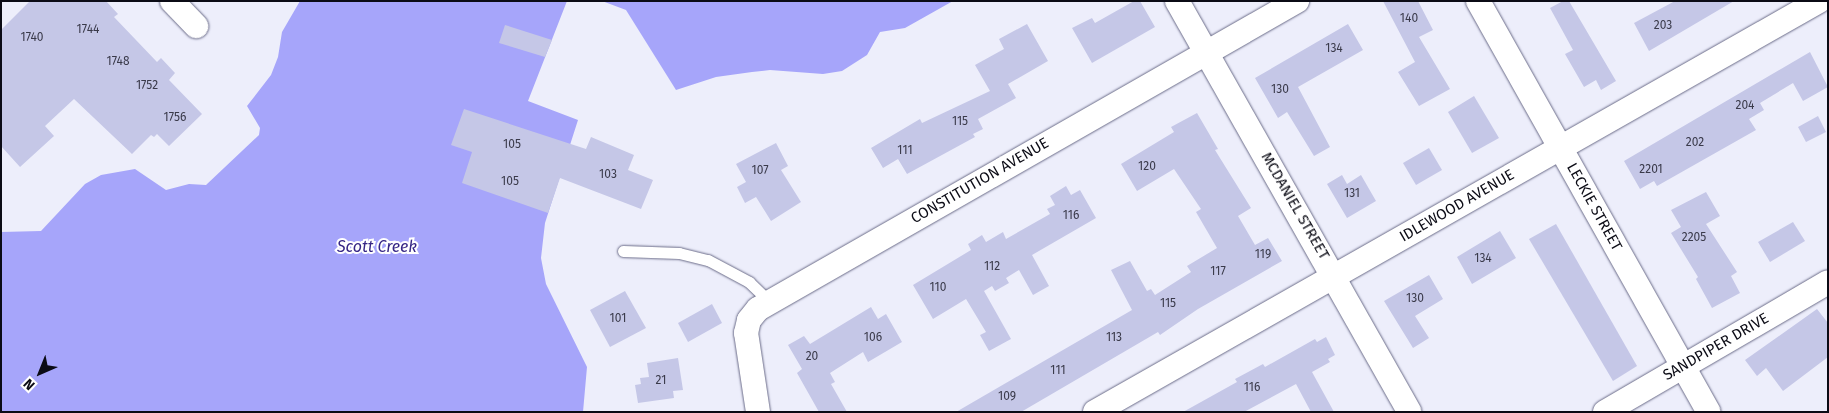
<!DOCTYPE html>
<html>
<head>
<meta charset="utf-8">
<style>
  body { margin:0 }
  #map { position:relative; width:1829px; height:413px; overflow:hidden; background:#edeefb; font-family:"Fira Sans",sans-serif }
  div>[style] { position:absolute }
  .water>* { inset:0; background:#a6a5fa }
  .building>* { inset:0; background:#c5c7e7 }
  .roads { filter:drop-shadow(0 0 1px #6b6c89) drop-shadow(0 0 1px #6b6c89) }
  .service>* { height:11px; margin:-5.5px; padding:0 5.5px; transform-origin:5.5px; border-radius:5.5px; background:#fff }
  .minor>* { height:24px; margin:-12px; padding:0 12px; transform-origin:12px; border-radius:12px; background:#fff }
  span { translate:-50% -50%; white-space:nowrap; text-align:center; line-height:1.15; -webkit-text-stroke:4px #fff; paint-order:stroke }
  .number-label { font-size:12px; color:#3a3a4a }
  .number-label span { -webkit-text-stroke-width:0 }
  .street-label { font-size:15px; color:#0b0b15 }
  .water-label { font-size:16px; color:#362685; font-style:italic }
  .frame { position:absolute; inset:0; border:2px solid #0b0b15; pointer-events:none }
  .north { position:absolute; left:15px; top:348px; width:50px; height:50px; -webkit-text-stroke:4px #fff; paint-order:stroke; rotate:224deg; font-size:14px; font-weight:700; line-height:20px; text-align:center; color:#0b0b15 }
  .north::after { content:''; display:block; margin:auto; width:18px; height:22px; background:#0b0b15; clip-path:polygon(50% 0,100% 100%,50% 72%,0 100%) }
</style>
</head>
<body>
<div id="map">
  <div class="water">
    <div style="clip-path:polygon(300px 1px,567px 1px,528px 101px,578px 120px,545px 223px,541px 258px,546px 284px,587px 367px,583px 412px,1px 412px,1px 232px,41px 231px,85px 184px,101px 175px,135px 169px,166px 190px,189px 184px,206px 185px,259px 135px,260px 128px,247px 106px,271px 75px,278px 57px,282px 32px)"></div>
    <div style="clip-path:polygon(602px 1px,953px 1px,905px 28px,880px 32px,867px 55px,842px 71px,823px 74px,770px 70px,752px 72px,716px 77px,676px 90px,626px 10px)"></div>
  </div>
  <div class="building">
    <div style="clip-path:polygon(30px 1px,106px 1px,118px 14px,114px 17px,157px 62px,161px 58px,175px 73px,169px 80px,202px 114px,169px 146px,157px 134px,154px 137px,151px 135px,132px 154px,74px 99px,45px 126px,54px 136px,20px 167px,1px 146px,1px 30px)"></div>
    <div style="clip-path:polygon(1134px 1px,1140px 1px,1155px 27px,1092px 63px,1072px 28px,1092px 18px,1095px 23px)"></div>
    <div style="clip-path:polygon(1383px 1px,1418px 1px,1433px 30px,1419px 37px,1450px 89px,1419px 106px,1398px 72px,1415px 62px)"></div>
    <div style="clip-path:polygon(1563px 1px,1569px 1px,1616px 81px,1601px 90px,1596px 80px,1584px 87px,1565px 54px,1573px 50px,1550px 8px)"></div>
    <div style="clip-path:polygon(1675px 1px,1734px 1px,1649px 51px,1634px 23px)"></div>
    <div style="clip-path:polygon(1027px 24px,1048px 61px,1008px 84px,1016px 98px,978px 119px,983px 129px,973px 134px,975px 137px,907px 174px,898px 159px,883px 168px,871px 148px,920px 119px,922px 123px,990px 91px,975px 65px,1004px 49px,999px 39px)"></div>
    <div style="clip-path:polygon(1348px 24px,1363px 50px,1298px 87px,1330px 147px,1314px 156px,1287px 112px,1278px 118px,1255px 78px)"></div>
    <div style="clip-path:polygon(505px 25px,552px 40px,545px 57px,499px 43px)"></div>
    <div style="clip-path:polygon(1810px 52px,1828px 87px,1803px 101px,1793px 83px,1760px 103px,1764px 110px,1749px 119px,1756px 130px,1657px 186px,1654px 181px,1640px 189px,1624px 161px)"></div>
    <div style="clip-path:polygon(1474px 96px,1499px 138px,1472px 153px,1448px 112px)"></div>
    <div style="clip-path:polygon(464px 109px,586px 149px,591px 137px,634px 155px,628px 170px,653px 180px,641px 209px,560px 178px,548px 213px,462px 183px,472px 152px,451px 145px)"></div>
    <div style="clip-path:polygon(1197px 113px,1218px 149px,1215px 150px,1251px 208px,1238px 216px,1255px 245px,1268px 238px,1282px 261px,1198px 309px,1160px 335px,1158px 332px,1021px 412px,956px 412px,1132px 310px,1111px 270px,1130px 261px,1147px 291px,1151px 289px,1155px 295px,1191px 272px,1187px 266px,1217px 248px,1196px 212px,1201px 209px,1174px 169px,1137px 191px,1121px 164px,1174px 132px,1171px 127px)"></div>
    <div style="clip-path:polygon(1818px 116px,1826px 132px,1806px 142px,1798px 127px)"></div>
    <div style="clip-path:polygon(776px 143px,788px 166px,781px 170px,801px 202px,771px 221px,756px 197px,745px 203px,737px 187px,746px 182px,736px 164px)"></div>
    <div style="clip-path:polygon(1429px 148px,1442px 170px,1416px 185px,1403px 163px)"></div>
    <div style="clip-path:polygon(1342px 175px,1347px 184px,1361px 175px,1376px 201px,1347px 218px,1327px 184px)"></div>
    <div style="clip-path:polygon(1066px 186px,1071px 195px,1080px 190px,1096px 218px,1032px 255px,1049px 286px,1033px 295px,1019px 270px,1006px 278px,1009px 283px,995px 291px,992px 286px,984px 291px,1011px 339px,989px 351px,980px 335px,986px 332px,966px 299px,933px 319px,913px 285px,971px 250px,968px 244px,982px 235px,986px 242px,1003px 232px,1006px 239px,1050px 214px,1047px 209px,1055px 205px,1050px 196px)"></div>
    <div style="clip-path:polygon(1706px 192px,1720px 216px,1706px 224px,1737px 272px,1731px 276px,1740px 293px,1712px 308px,1696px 279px,1698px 277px,1671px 233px,1681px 227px,1671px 210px)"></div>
    <div style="clip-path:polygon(1793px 222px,1805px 241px,1770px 262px,1758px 242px)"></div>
    <div style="clip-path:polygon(1556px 224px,1637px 366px,1613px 381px,1529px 239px)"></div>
    <div style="clip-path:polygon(1500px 231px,1516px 258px,1472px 284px,1457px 257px)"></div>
    <div style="clip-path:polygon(1429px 275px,1443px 299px,1415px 316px,1429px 338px,1413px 348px,1384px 301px)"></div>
    <div style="clip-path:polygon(625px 291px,646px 328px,610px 347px,590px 310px)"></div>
    <div style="clip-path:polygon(712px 304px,722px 323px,688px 342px,678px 323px)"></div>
    <div style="clip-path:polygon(871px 307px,878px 319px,886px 314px,902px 342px,868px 362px,863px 352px,830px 373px,835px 382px,831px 384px,847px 412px,819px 412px,797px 373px,802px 369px,788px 345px,804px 336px,810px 344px)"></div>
    <div style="clip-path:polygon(1817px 309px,1828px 323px,1828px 357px,1783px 391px,1766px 368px,1757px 376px,1745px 360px)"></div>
    <div style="clip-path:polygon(1326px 337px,1335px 355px,1328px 359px,1330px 362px,1312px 372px,1334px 412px,1311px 412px,1296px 384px,1244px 412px,1183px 412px,1237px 382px,1235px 379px,1263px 364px,1265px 367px,1315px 339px,1317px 342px)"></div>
    <div style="clip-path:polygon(678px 358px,683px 390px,673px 391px,674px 398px,638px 403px,635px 385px,641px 384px,640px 378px,649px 377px,647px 363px)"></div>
  </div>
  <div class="roads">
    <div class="service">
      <div style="left:623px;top:251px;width:56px;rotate:2deg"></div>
      <div style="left:679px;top:253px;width:30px;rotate:14deg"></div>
      <div style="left:708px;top:260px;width:47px;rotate:28.2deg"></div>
      <div style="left:749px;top:282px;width:29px;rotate:44deg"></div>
    </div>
    <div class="minor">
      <div style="left:172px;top:1px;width:35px;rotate:46deg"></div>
      <div style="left:1177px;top:1px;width:472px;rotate:60.5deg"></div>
      <div style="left:1478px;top:1px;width:471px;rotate:60.7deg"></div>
      <div style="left:758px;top:412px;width:80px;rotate:-98.6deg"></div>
      <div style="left:746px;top:333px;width:13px;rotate:-77deg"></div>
      <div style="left:749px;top:320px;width:14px;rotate:-51deg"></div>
      <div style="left:758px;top:309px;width:621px;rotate:-29.74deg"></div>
      <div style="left:1095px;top:412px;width:833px;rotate:-29.58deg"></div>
      <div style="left:1605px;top:412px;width:258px;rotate:-30.2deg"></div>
    </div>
  </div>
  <div class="number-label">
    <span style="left:1409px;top:19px">140</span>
    <span style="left:1663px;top:26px">203</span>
    <span style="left:88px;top:30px">1744</span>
    <span style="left:32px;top:38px">1740</span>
    <span style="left:1334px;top:49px">134</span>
    <span style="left:118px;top:62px">1748</span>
    <span style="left:147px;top:86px">1752</span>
    <span style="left:1280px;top:90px">130</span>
    <span style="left:1745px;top:106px">204</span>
    <span style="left:175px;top:118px">1756</span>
    <span style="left:960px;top:122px">115</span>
    <span style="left:1695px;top:143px">202</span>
    <span style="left:512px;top:145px">105</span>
    <span style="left:905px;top:151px">111</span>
    <span style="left:1147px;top:167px">120</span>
    <span style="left:1651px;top:170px">2201</span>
    <span style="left:760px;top:171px">107</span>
    <span style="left:608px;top:175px">103</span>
    <span style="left:510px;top:182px">105</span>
    <span style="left:1352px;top:194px">131</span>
    <span style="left:1071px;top:216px">116</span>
    <span style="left:1694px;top:238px">2205</span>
    <span style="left:1263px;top:255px">119</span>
    <span style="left:1483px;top:259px">134</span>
    <span style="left:992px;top:267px">112</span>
    <span style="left:1218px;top:272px">117</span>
    <span style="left:938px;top:288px">110</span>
    <span style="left:1415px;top:299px">130</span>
    <span style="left:1168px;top:304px">115</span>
    <span style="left:618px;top:319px">101</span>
    <span style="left:873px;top:338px">106</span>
    <span style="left:1114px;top:338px">113</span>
    <span style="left:812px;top:357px">20</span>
    <span style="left:1058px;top:371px">111</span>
    <span style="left:661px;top:381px">21</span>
    <span style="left:1252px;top:388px">116</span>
    <span style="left:1007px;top:397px">109</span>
  </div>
  <div class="street-label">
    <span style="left:980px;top:181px;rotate:-30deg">CONSTITUTION AVENUE</span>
    <span style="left:1295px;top:206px;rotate:60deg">MCDANIEL STREET</span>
    <span style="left:1457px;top:206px;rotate:-30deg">IDLEWOOD AVENUE</span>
    <span style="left:1594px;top:207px;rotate:61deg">LECKIE STREET</span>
    <span style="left:1716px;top:347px;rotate:-30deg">SANDPIPER DRIVE</span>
  </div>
  <div class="water-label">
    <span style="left:377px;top:247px">Scott Creek</span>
  </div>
  <div class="frame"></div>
  <div class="north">N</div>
</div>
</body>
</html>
